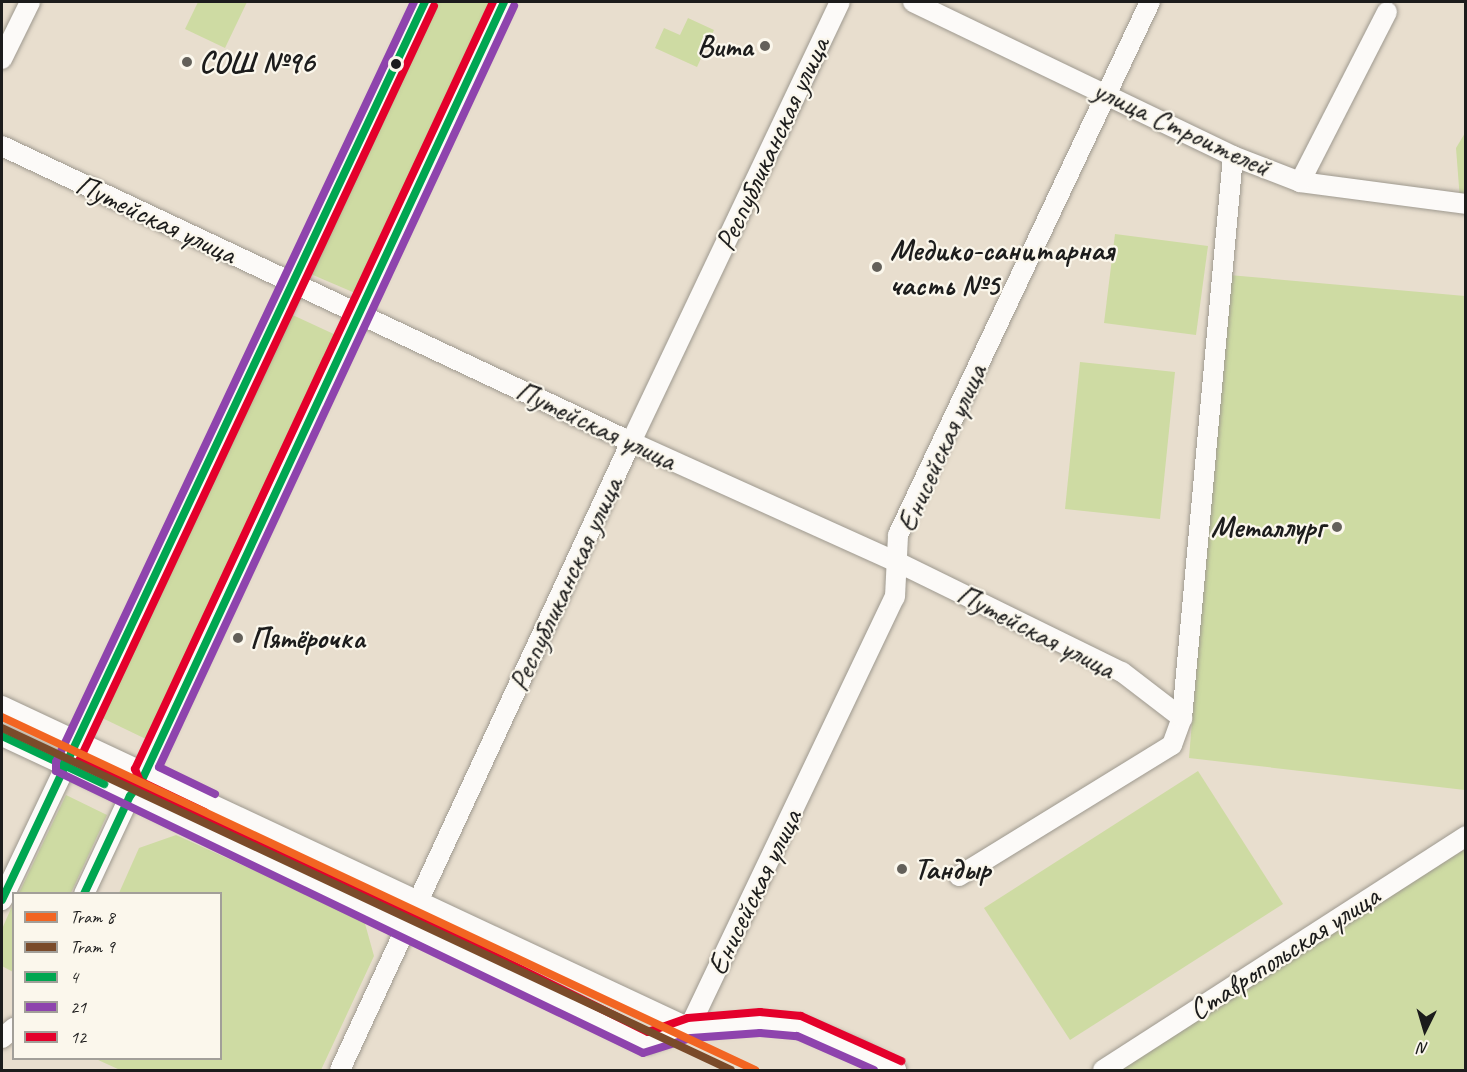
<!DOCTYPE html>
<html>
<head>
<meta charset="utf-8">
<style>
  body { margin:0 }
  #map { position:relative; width:1467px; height:1072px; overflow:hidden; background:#e8dece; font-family:Caveat,sans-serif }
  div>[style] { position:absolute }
  .green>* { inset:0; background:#cedba3 }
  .roads { filter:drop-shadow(0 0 2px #9e998f) drop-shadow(0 0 2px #9e998f) }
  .minor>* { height:20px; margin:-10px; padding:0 10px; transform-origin:10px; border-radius:10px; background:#fcfaf8 }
  .bus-1>* { height:8px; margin:-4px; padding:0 4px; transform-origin:4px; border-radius:4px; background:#00a651 }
  .bus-2>* { height:8px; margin:-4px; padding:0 4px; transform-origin:4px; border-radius:4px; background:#8e44ad }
  .bus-3>* { height:8px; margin:-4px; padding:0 4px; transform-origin:4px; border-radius:4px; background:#e4002b }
  .tram-1>* { height:8px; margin:-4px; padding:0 4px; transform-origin:4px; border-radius:4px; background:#f26522 }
  .tram-2>* { height:8px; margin:-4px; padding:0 4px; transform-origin:4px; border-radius:4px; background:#7a4b2a }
  .dots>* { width:16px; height:16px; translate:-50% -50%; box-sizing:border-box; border:3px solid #fbf7ec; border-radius:50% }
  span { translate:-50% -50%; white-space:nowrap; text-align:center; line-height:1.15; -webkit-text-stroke:4.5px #fbf7ec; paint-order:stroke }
  .poi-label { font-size:30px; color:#1c1c1c; font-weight:700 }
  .right { translate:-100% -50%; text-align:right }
  .left { translate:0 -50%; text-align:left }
  .street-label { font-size:30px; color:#1c1c1c }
  .frame { position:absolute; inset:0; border:3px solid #1c1c1c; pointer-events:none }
  .legend { position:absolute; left:12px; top:892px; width:210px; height:168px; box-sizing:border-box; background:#fbf7ec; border:2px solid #a29f99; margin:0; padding:8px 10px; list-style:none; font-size:18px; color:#1c1c1c }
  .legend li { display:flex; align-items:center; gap:12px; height:30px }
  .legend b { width:30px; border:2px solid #a29f99 }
  .north { position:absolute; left:1395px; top:1000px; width:60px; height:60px; -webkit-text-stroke:4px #fbf7ec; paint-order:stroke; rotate:185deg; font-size:16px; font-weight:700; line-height:24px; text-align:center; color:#1c1c1c }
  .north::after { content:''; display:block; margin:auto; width:21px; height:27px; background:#1c1c1c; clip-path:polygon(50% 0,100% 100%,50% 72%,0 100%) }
</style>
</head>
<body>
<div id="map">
  <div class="green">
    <div style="clip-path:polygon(198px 2px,247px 2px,225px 48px,185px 29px)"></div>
    <div style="clip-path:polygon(433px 2px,492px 2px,355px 293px,306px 272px)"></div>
    <div style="clip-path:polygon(688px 18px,714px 30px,697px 67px,655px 48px,664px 28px,680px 35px)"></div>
    <div style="clip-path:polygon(1465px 133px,1465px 201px,1460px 200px,1456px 148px)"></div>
    <div style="clip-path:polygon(1115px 234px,1208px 246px,1196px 335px,1104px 323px)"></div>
    <div style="clip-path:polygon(1229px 275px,1465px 296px,1465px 790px,1189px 758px)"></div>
    <div style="clip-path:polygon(284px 311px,338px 336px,150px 741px,96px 715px)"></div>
    <div style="clip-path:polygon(1080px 362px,1175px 372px,1160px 519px,1065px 509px)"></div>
    <div style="clip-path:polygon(1198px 771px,1283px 904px,1070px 1040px,984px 908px)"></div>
    <div style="clip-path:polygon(66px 795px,107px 815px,71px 893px,19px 893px)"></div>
    <div style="clip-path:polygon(176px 835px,364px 920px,374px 956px,321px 1070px,120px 1070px,96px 1059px,220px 1058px,220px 894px,119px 893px,139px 848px)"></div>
    <div style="clip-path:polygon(1465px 849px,1465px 1070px,1113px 1070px,1441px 864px)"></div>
    <div style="clip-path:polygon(13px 904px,13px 972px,2px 966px,2px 929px)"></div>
  </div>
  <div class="roads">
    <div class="minor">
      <div style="left:913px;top:2px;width:355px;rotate:25.7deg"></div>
      <div style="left:1233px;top:156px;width:72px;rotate:21.2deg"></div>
      <div style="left:1300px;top:182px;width:167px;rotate:7.5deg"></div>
      <div style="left:2px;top:59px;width:64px;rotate:-63.8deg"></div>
      <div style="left:2px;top:146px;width:695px;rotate:25.2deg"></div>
      <div style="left:631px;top:442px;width:292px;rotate:24.3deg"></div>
      <div style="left:897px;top:562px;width:250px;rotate:26.1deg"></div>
      <div style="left:1122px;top:672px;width:76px;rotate:37.5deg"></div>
      <div style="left:1300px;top:182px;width:191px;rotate:-62.9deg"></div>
      <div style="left:2px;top:706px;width:759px;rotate:25.11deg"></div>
      <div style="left:2px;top:736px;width:448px;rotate:25deg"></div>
      <div style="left:408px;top:925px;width:267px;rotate:26.3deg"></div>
      <div style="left:647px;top:1043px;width:45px;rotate:-19.7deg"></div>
      <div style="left:689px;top:1028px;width:71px;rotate:-4.8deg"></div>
      <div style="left:760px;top:1022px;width:40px;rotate:5.7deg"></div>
      <div style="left:800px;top:1026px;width:65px;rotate:22.6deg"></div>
      <div style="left:860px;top:1051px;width:41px;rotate:27.8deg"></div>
      <div style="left:959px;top:876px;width:250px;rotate:-31.6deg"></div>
      <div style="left:1172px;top:745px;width:29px;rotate:-70deg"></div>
      <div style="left:1182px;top:718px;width:564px;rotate:-84.81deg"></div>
      <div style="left:84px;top:894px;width:108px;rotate:-64.9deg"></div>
      <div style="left:130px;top:796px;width:18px;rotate:-52deg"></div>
      <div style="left:141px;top:782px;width:860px;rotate:-65.04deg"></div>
      <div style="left:2px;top:900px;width:680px;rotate:-64.57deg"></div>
      <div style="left:294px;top:286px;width:313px;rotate:-65.2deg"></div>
      <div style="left:689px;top:1028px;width:478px;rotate:-64.5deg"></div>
      <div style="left:895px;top:597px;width:62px;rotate:-87.2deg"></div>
      <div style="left:898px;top:535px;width:590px;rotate:-64.7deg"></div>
      <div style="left:2px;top:1038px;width:16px;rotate:-40deg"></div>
      <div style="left:340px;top:1070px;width:692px;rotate:-65.14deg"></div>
      <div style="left:631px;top:442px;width:487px;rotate:-64.6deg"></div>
      <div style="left:1103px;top:1070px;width:432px;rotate:-32.8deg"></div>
    </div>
  </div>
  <div class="bus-1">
    <div style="left:2px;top:736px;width:113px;rotate:25.2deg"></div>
    <div style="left:84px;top:894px;width:108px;rotate:-64.9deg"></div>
    <div style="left:130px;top:796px;width:18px;rotate:-52deg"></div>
    <div style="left:141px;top:782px;width:860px;rotate:-65.04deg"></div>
    <div style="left:2px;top:900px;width:993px;rotate:-64.78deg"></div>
  </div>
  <div class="bus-2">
    <div style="left:414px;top:2px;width:840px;rotate:115.22deg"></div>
    <div style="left:56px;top:762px;width:9px;rotate:90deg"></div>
    <div style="left:56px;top:771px;width:651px;rotate:25.66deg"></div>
    <div style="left:643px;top:1053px;width:50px;rotate:-17.4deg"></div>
    <div style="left:691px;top:1038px;width:69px;rotate:-4.1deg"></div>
    <div style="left:760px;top:1033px;width:37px;rotate:5deg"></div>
    <div style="left:797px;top:1036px;width:84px;rotate:23.8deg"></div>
    <div style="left:215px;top:794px;width:62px;rotate:-154.3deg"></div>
    <div style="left:159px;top:767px;width:840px;rotate:-64.99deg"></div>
  </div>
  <div class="bus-3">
    <div style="left:434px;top:6px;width:834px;rotate:115.18deg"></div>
    <div style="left:79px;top:761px;width:367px;rotate:24.8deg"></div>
    <div style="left:412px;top:915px;width:263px;rotate:26.4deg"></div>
    <div style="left:648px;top:1032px;width:42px;rotate:-19.3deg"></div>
    <div style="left:688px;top:1018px;width:72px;rotate:-4.8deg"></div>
    <div style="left:760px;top:1012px;width:41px;rotate:5.6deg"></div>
    <div style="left:801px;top:1016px;width:110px;rotate:24.2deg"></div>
    <div style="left:205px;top:812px;width:72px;rotate:-154.5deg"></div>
    <div style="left:140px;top:781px;width:13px;rotate:-113deg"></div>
    <div style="left:135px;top:769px;width:846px;rotate:-64.98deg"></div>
  </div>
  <div class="tram-1">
    <div style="left:2px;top:717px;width:832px;rotate:25.12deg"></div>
  </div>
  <div class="tram-2">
    <div style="left:2px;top:728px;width:805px;rotate:25.13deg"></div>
  </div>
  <div class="dots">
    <div style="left:765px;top:46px;background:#63605a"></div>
    <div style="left:187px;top:62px;background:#63605a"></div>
    <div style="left:396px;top:64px;background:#1c1c1c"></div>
    <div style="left:877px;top:267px;background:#63605a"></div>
    <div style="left:1337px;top:527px;background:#63605a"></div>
    <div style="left:238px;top:638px;background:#63605a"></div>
    <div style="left:902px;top:869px;background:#63605a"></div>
  </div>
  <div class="poi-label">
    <span class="right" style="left:753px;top:46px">Вита</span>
    <span class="left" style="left:199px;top:62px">СОШ №96</span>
    <span class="left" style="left:890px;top:267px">Медико-санитарная<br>часть №5</span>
    <span class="right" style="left:1325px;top:527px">Металлург</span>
    <span class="left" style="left:250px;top:638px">Пятёрочка</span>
    <span class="left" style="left:914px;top:869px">Тандыр</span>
  </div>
  <div class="street-label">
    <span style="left:1182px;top:128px;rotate:25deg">улица Строителей</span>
    <span style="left:772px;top:144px;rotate:-65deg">Республиканская улица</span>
    <span style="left:156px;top:219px;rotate:25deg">Путейская улица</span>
    <span style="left:596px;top:425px;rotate:25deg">Путейская улица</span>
    <span style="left:941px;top:448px;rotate:-66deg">Енисейская улица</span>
    <span style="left:565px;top:584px;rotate:-65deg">Республиканская улица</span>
    <span style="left:1036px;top:631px;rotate:27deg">Путейская улица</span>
    <span style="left:754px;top:892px;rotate:-64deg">Енисейская улица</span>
    <span style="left:1284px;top:953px;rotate:-33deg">Ставропольская улица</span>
  </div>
  <div class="frame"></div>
  <ul class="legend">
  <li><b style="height:8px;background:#f26522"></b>Tram 8</li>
  <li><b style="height:8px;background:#7a4b2a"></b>Tram 9</li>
  <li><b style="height:8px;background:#00a651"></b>4</li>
  <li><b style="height:8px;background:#8e44ad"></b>21</li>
  <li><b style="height:8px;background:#e4002b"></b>12</li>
  </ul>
  <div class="north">N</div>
</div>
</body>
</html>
